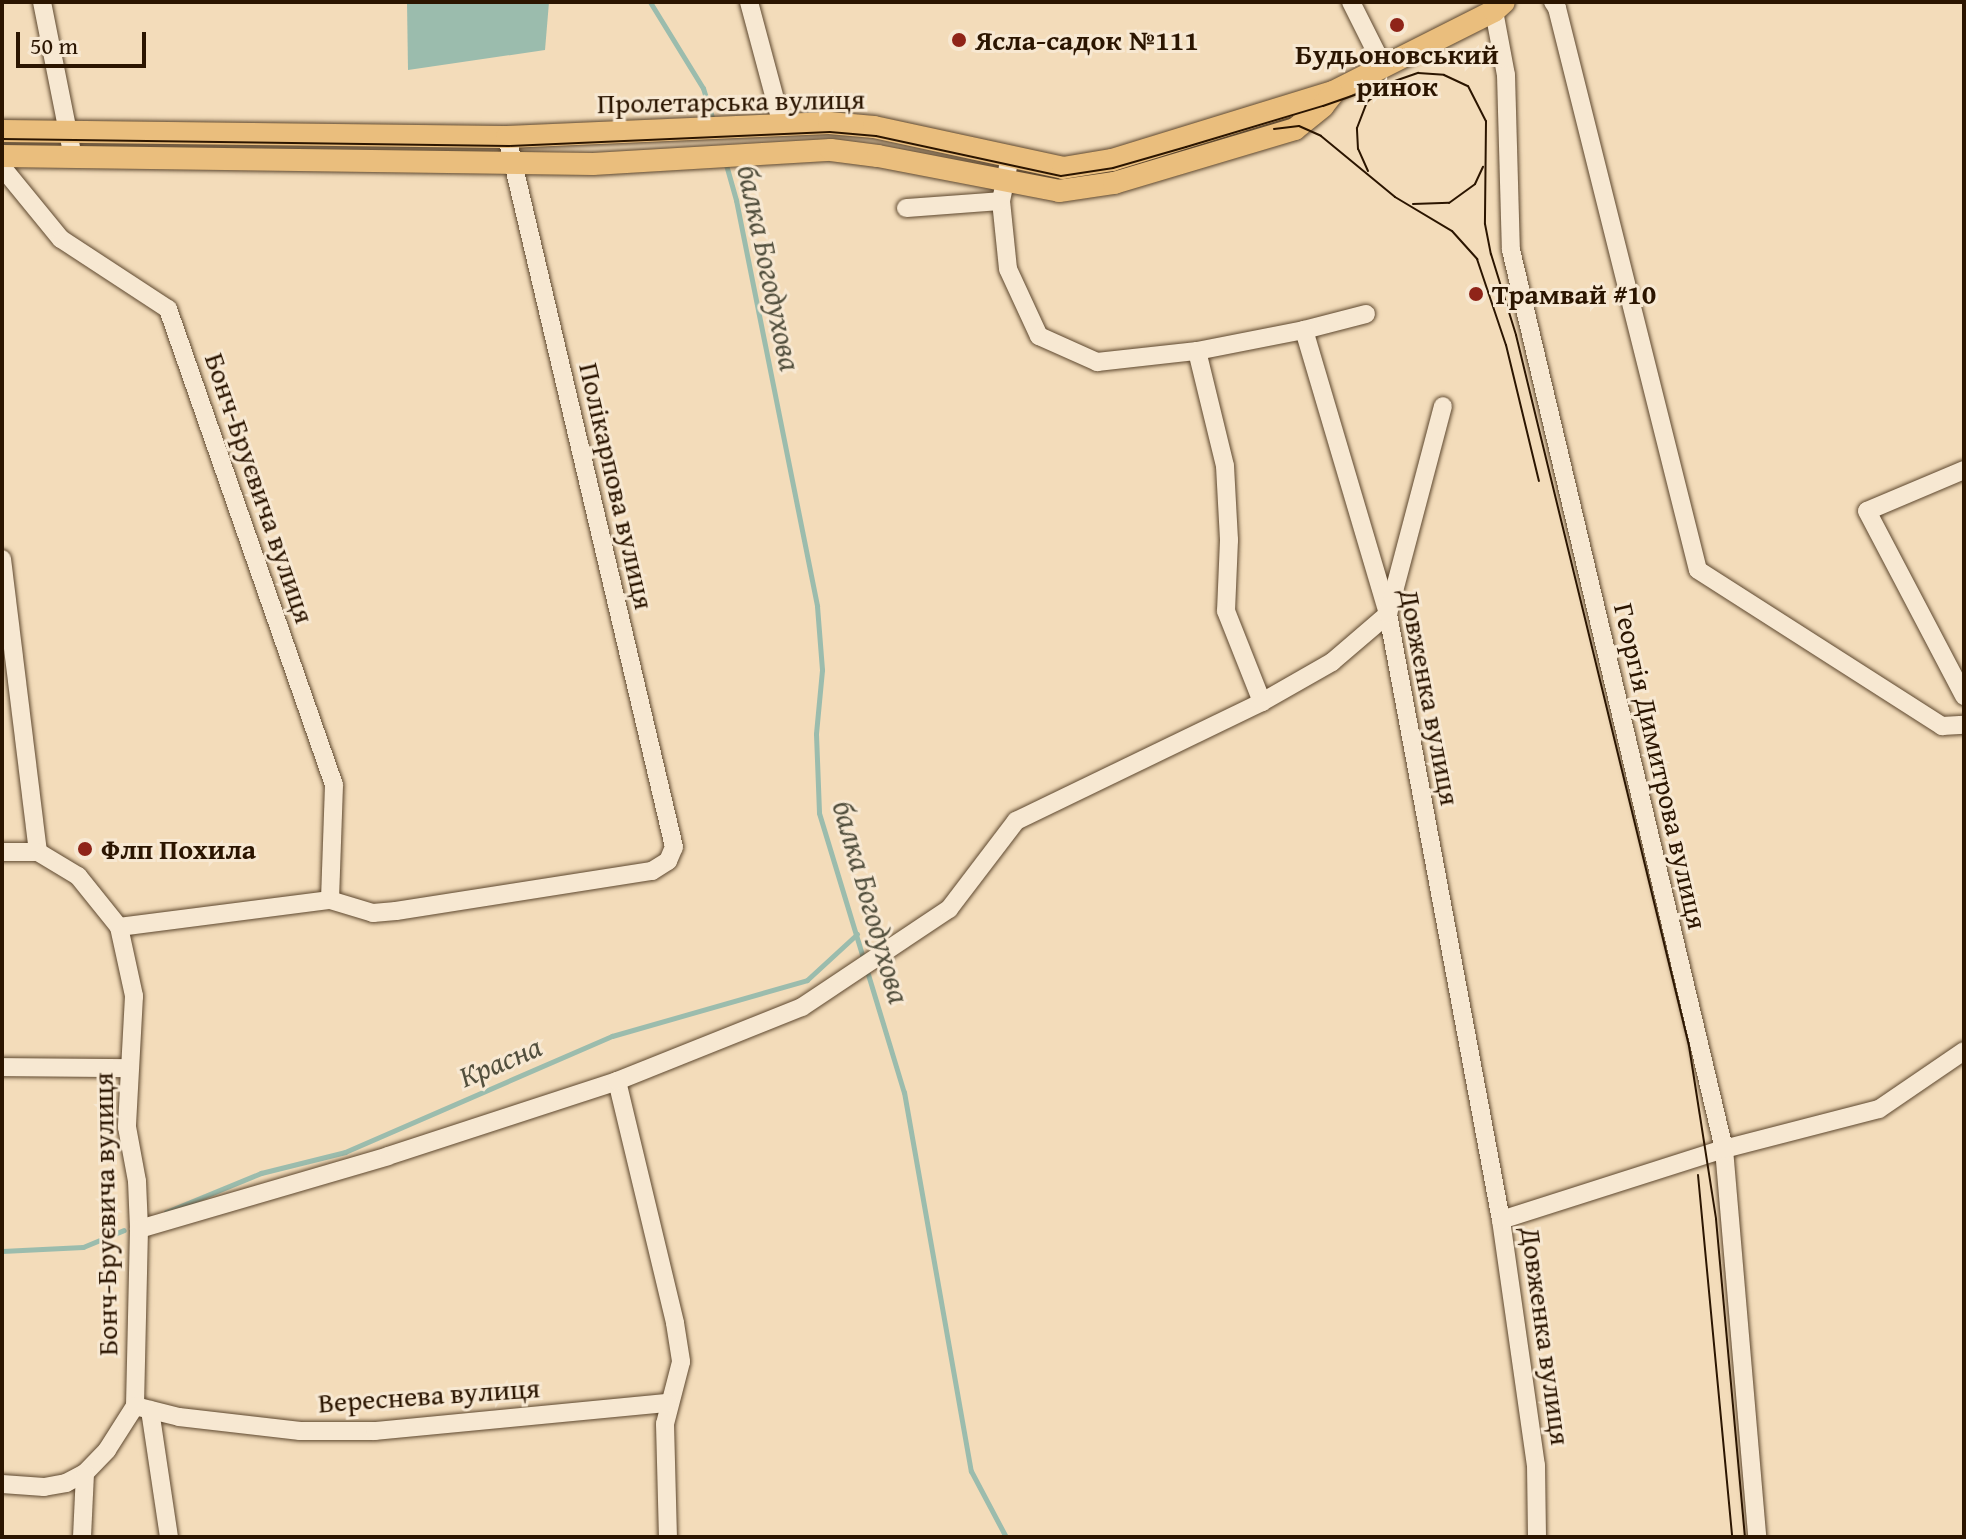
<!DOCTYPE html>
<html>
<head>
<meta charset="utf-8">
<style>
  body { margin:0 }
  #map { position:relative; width:1966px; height:1539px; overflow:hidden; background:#f3dcba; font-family:"Gentium Book Plus",serif }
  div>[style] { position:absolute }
  .water>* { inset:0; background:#9bbcad }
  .stream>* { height:5px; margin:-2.5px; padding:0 2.5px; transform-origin:2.5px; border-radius:2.5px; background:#9bbcad }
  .roads { filter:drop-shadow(0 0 2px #5d472e) drop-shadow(0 0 2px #5d472e) }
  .minor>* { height:18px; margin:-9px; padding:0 9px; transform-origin:9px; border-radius:9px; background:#f7e8d2 }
  .major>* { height:22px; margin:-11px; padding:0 11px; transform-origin:11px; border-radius:11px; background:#eabe7d }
  .tram>* { height:2px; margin:-1px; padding:0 1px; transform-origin:1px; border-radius:1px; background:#2b1500 }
  .dots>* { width:22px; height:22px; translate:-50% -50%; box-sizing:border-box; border:4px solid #f7e8d2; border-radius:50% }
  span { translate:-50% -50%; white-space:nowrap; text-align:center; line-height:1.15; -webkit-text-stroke:6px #f7e8d2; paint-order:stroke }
  .poi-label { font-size:28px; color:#2b1500; font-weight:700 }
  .left { translate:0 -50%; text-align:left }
  .street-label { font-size:28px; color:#2b1500 }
  .water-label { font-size:30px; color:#524f3d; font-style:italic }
  .frame { position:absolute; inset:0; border:4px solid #2b1500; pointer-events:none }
  .scale { position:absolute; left:16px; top:32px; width:130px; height:36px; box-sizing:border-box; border:4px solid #2b1500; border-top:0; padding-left:10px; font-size:24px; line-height:28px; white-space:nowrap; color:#2b1500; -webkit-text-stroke:6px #f7e8d2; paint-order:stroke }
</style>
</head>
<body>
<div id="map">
  <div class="water">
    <div style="clip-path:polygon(407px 2px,549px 2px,545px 50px,408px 70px)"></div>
  </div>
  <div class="stream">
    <div style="left:650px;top:2px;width:101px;rotate:58.4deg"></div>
    <div style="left:703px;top:88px;width:34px;rotate:73deg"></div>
    <div style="left:725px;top:161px;width:41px;rotate:74.2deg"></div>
    <div style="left:736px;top:200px;width:414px;rotate:78.7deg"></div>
    <div style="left:817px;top:606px;width:64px;rotate:85.5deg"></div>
    <div style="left:822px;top:670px;width:64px;rotate:95.4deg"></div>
    <div style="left:816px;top:734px;width:79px;rotate:87.8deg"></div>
    <div style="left:819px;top:813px;width:292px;rotate:73.1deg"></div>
    <div style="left:904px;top:1092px;width:385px;rotate:80deg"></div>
    <div style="left:971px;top:1471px;width:75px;rotate:62.1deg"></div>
    <div style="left:166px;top:1212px;width:103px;rotate:-22.3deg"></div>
    <div style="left:261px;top:1173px;width:87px;rotate:-14deg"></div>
    <div style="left:345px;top:1152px;width:291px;rotate:-23.5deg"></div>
    <div style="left:612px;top:1036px;width:203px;rotate:-16deg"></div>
    <div style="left:807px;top:980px;width:68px;rotate:-42.6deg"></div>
    <div style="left:2px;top:1251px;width:81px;rotate:-2.8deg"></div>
    <div style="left:83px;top:1247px;width:44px;rotate:-22.5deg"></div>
  </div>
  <div class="roads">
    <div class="minor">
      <div style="left:42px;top:2px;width:158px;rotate:78.7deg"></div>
      <div style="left:749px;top:2px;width:127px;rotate:75deg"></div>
      <div style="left:1351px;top:2px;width:72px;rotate:63.4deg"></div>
      <div style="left:1553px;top:2px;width:7px;rotate:56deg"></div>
      <div style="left:1557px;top:8px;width:579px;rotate:75.92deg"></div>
      <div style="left:1698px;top:570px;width:290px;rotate:32.6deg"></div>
      <div style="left:1942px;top:726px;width:22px;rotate:-3deg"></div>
      <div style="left:1494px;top:11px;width:65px;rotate:79.4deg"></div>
      <div style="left:1506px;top:75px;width:175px;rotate:88.4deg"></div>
      <div style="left:1511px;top:250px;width:924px;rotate:76.67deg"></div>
      <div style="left:1724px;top:1149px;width:389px;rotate:85.1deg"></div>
      <div style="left:1010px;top:157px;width:45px;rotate:101.6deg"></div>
      <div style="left:1001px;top:201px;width:68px;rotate:84.1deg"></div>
      <div style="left:1008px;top:269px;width:74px;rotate:65.2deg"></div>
      <div style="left:1039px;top:336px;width:64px;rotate:24.1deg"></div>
      <div style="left:1097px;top:362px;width:101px;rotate:-6.3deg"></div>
      <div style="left:1197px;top:351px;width:109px;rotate:-11.1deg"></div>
      <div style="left:1304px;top:330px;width:64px;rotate:-14.5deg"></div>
      <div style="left:2px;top:167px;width:93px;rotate:50.7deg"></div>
      <div style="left:61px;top:239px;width:128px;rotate:33.2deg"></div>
      <div style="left:168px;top:309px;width:504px;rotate:70.77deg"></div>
      <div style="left:334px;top:785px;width:115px;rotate:92deg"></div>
      <div style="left:906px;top:208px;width:95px;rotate:-4.2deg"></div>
      <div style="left:1304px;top:330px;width:296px;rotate:73.5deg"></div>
      <div style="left:1388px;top:614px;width:616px;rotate:79.44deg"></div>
      <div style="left:1501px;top:1220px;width:247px;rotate:81.9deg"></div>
      <div style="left:1536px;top:1465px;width:72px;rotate:89.2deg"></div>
      <div style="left:1197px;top:351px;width:118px;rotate:76.3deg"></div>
      <div style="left:1225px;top:466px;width:74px;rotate:86.9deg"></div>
      <div style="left:1229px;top:540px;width:71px;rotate:92.4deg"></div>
      <div style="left:1226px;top:611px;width:98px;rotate:68.4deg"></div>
      <div style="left:1964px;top:470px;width:105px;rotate:157.1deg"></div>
      <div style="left:1867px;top:511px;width:209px;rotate:62.3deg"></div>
      <div style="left:2px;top:559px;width:295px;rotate:83deg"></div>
      <div style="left:38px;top:852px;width:47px;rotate:31deg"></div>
      <div style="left:78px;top:876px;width:65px;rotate:51.2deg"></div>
      <div style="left:119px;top:927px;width:71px;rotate:77.7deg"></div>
      <div style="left:134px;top:996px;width:131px;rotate:93.1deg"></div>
      <div style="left:127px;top:1127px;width:55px;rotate:79.5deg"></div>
      <div style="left:137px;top:1181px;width:48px;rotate:87.6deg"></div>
      <div style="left:139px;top:1229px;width:177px;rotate:91.3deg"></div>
      <div style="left:2px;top:852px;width:36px"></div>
      <div style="left:119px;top:927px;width:213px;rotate:-7.3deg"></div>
      <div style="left:330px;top:900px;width:45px;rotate:16.8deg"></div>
      <div style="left:373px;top:913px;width:23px;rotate:-5deg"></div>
      <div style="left:396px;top:911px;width:259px;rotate:-8.9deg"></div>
      <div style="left:652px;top:871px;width:19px;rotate:-32deg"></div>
      <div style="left:668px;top:861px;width:15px;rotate:-67deg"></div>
      <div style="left:674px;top:847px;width:729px;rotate:-103.24deg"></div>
      <div style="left:2px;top:1067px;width:127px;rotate:0.5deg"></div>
      <div style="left:617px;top:1081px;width:249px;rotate:76.5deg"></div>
      <div style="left:675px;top:1323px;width:39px;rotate:81deg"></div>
      <div style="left:681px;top:1362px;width:64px;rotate:104.5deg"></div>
      <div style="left:665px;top:1424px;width:113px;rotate:88.5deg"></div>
      <div style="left:1501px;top:1220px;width:234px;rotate:-17.7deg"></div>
      <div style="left:1724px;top:1149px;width:160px;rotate:-14.5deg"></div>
      <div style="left:1879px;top:1109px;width:103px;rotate:-34.3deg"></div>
      <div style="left:139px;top:1229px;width:259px;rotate:-16.3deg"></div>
      <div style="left:388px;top:1156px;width:241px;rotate:-18.1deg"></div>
      <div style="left:617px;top:1081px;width:199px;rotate:-21.8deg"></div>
      <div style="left:802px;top:1007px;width:177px;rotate:-33.7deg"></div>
      <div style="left:949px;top:909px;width:111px;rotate:-52.7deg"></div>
      <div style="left:1016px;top:821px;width:273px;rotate:-25.8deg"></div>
      <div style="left:1262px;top:702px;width:81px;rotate:-29.7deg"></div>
      <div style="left:1332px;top:662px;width:74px;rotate:-40.6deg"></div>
      <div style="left:1388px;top:614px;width:215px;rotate:-75.2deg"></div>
      <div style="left:150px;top:1410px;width:128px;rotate:81.5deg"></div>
      <div style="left:2px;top:1484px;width:42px;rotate:4.1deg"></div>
      <div style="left:44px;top:1487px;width:22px;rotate:-10deg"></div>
      <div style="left:66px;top:1483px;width:21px;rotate:-28deg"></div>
      <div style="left:85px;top:1473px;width:32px;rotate:-46deg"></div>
      <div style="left:107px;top:1450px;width:52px;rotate:-57.5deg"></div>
      <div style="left:135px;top:1406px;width:45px;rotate:14deg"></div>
      <div style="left:179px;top:1417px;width:122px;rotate:6.6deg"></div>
      <div style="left:300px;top:1431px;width:75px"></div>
      <div style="left:375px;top:1431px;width:294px;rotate:-5.5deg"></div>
      <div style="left:82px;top:1537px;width:64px;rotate:-87.3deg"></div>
    </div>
    <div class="major">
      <div style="left:2px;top:131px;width:505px;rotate:0.68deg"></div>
      <div style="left:507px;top:137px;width:322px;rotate:-2.5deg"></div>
      <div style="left:829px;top:123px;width:45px;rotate:5.1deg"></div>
      <div style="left:874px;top:127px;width:193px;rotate:12.2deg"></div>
      <div style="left:1063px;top:168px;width:50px;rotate:-9.3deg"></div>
      <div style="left:1112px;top:160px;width:231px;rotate:-17.1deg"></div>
      <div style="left:1333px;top:92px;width:180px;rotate:-26.7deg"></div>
      <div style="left:1494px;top:11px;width:13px;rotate:-42deg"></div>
      <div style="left:2px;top:156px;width:591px;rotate:0.78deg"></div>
      <div style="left:593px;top:164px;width:238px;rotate:-3.4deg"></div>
      <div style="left:831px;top:150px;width:47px;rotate:7.3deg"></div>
      <div style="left:878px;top:156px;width:184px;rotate:10.9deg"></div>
      <div style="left:1059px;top:191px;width:56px;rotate:-8.3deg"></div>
      <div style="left:1114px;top:183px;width:189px;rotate:-16.6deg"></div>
      <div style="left:1295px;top:129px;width:36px;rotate:-39deg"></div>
      <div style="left:1323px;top:106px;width:16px;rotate:-52deg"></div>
    </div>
  </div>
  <div class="tram">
    <div style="left:1274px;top:129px;width:25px;rotate:-7deg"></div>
    <div style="left:1299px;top:126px;width:24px;rotate:24deg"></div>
    <div style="left:1321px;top:136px;width:96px;rotate:39.5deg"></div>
    <div style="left:1395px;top:197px;width:66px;rotate:30.8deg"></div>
    <div style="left:1452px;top:231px;width:38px;rotate:48deg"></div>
    <div style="left:1477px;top:259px;width:91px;rotate:71.4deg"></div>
    <div style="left:1506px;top:345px;width:140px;rotate:76.4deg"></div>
    <div style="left:2px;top:139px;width:507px;rotate:0.79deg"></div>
    <div style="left:509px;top:146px;width:321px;rotate:-2.5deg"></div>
    <div style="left:830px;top:132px;width:46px;rotate:5deg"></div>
    <div style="left:876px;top:136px;width:189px;rotate:12.2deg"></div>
    <div style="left:1061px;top:176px;width:53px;rotate:-8.7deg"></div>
    <div style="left:1113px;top:168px;width:76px;rotate:-16deg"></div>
    <div style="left:1186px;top:147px;width:143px;rotate:-16.7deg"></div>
    <div style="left:1323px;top:106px;width:101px;rotate:-19.2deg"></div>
    <div style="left:1418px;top:73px;width:26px;rotate:4deg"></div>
    <div style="left:1444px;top:75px;width:26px;rotate:25deg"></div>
    <div style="left:1468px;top:86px;width:39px;rotate:63deg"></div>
    <div style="left:1486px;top:121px;width:103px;rotate:90.6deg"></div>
    <div style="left:1485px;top:224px;width:31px;rotate:79deg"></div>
    <div style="left:1491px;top:254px;width:85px;rotate:72.8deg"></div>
    <div style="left:1516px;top:335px;width:732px;rotate:76.32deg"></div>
    <div style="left:1689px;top:1046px;width:175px;rotate:81.1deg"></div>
    <div style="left:1716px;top:1219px;width:319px;rotate:84.8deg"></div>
    <div style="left:1368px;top:171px;width:24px;rotate:-114deg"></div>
    <div style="left:1358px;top:149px;width:21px;rotate:-93deg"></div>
    <div style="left:1357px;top:128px;width:28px;rotate:-69deg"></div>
    <div style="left:1367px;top:102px;width:22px;rotate:-39deg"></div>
    <div style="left:1413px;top:204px;width:36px;rotate:-2deg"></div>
    <div style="left:1449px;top:203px;width:32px;rotate:-36deg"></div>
    <div style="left:1475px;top:184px;width:19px;rotate:-65deg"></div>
    <div style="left:1698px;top:1175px;width:364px;rotate:84.6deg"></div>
  </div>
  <div class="dots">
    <div style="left:1397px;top:25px;background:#8f2418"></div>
    <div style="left:959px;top:40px;background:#8f2418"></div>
    <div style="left:1476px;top:294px;background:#8f2418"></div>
    <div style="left:85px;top:849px;background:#8f2418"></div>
  </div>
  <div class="poi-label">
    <span class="left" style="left:975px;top:40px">Ясла-садок №111</span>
    <span style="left:1397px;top:70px">Будьоновський<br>ринок</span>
    <span class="left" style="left:1492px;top:294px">Трамвай #10</span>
    <span class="left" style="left:101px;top:849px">Флп Похила</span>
  </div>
  <div class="street-label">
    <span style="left:731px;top:101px;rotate:-1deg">Пролетарська вулиця</span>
    <span style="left:617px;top:486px;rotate:77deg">Полікарпова вулиця</span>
    <span style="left:260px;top:488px;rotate:71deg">Бонч-Бруєвича вулиця</span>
    <span style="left:1430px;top:697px;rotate:79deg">Довженка вулиця</span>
    <span style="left:1661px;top:766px;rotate:77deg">Георгія Димитрова вулиця</span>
    <span style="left:105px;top:1214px;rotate:-91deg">Бонч-Бруєвича вулиця</span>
    <span style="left:1546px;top:1336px;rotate:82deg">Довженка вулиця</span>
    <span style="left:429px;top:1395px;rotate:-4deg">Вереснева вулиця</span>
  </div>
  <div class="water-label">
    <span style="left:770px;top:268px;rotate:78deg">балка Богодухова</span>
    <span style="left:872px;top:902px;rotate:74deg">балка Богодухова</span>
    <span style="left:500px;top:1061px;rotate:-23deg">Красна</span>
  </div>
  <div class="frame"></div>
  <div class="scale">50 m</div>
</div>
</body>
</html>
